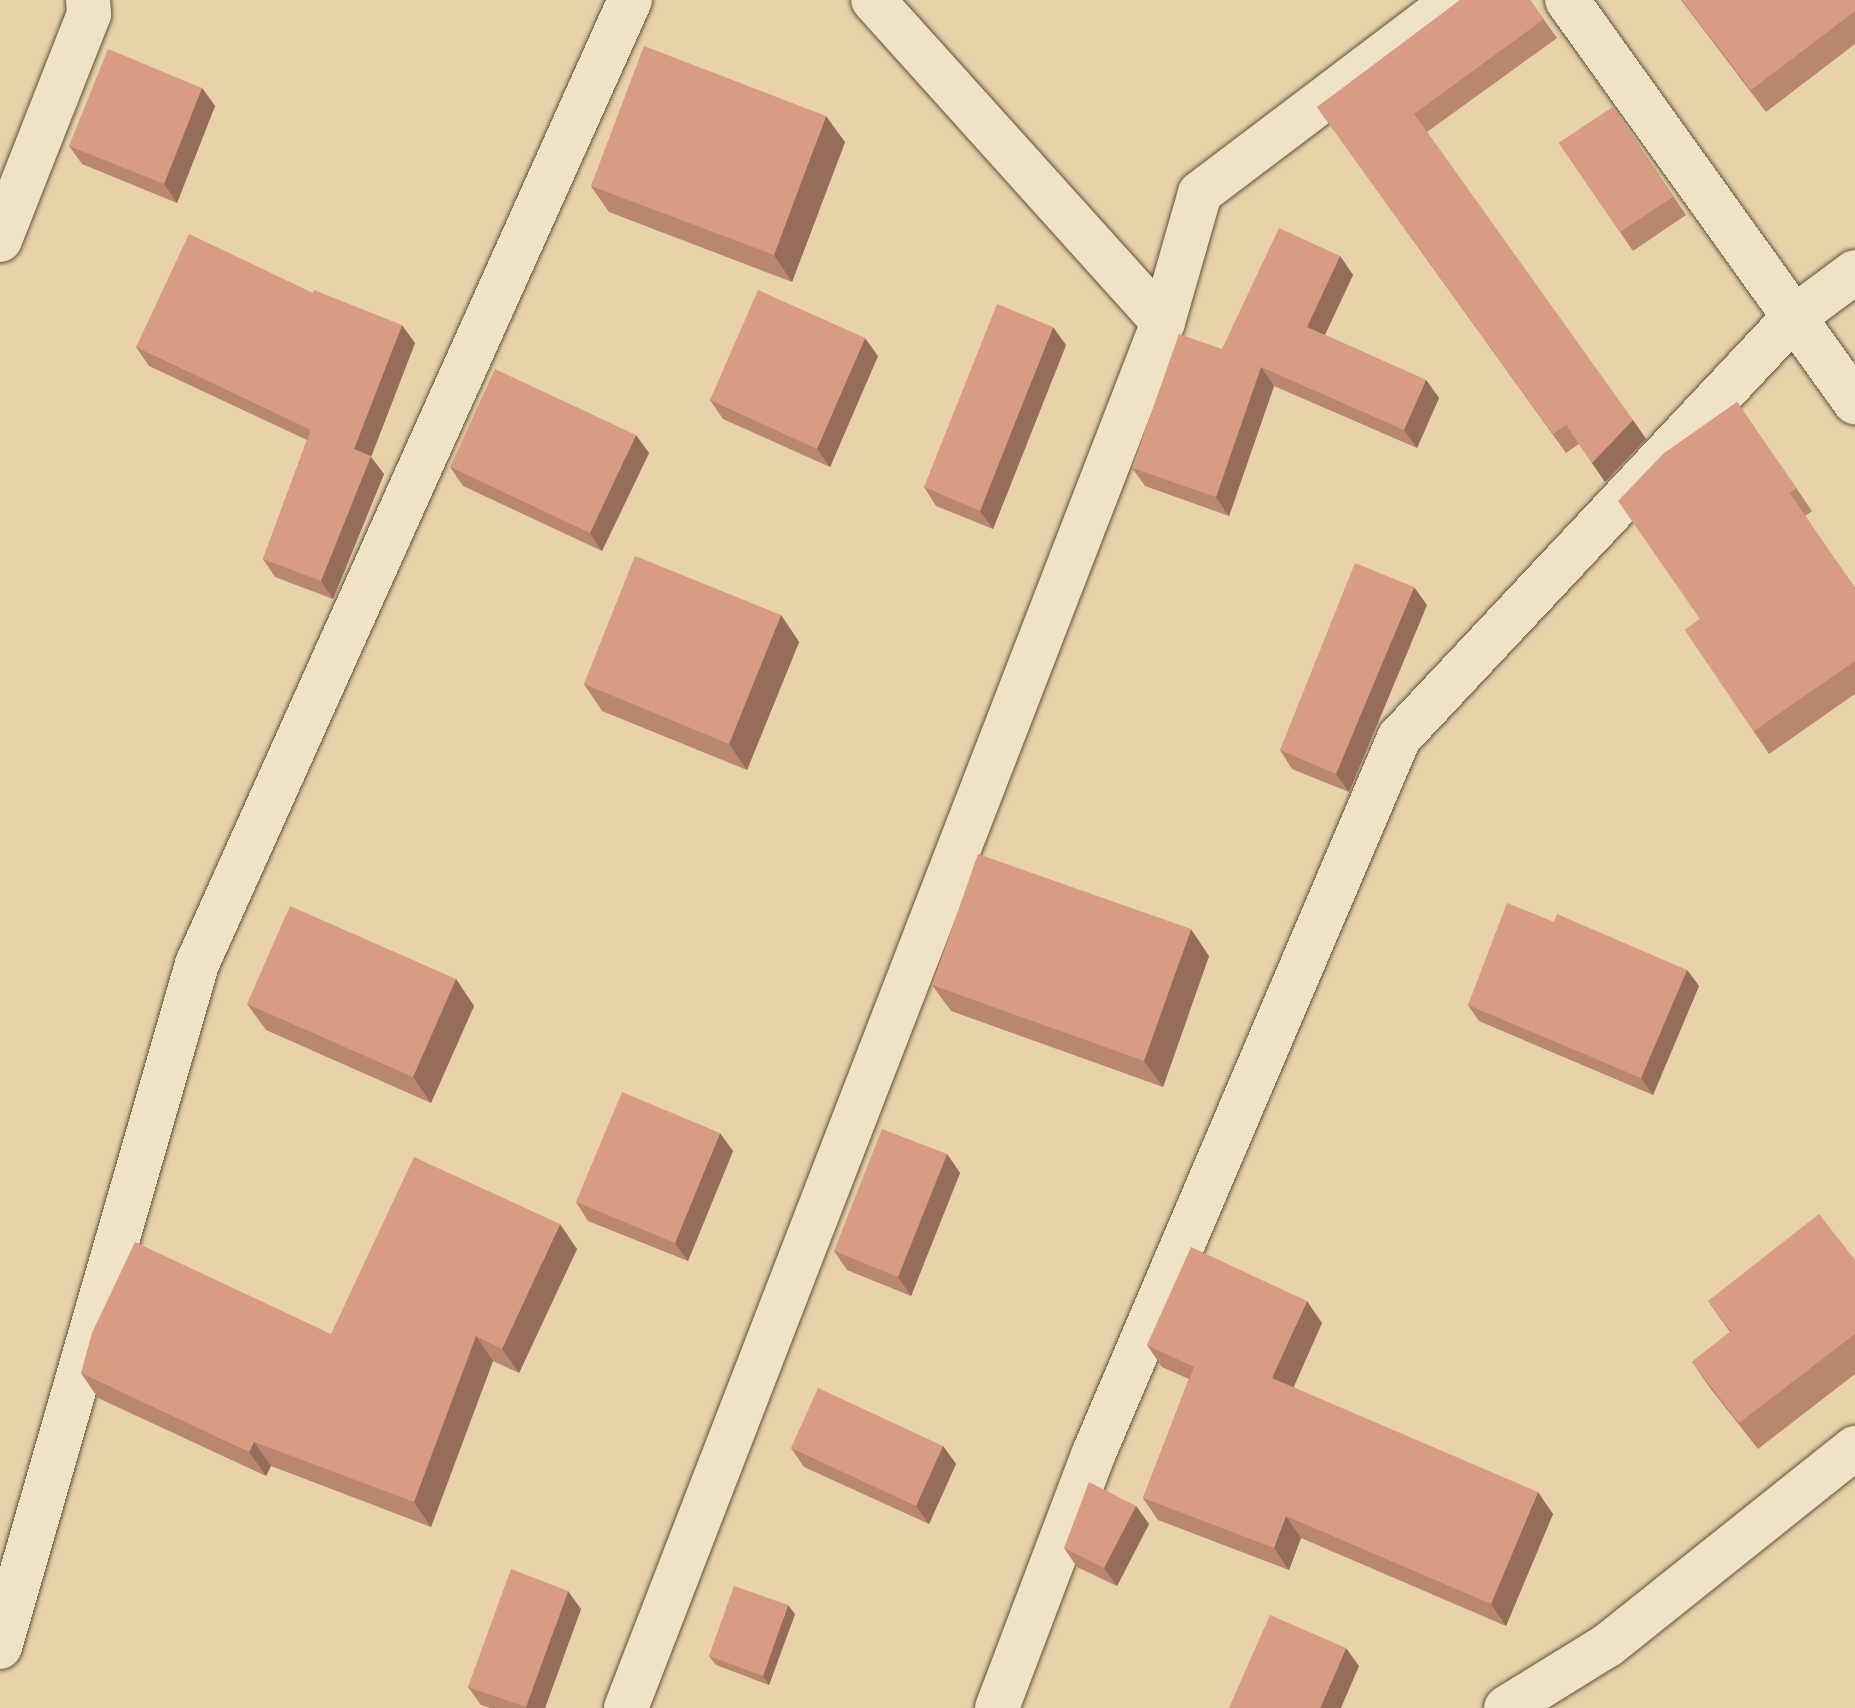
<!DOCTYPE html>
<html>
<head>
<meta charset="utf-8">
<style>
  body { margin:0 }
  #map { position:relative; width:1855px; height:1708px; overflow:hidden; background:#e7d2a9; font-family:"Gentium Book Plus",serif }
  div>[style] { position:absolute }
  .roads { filter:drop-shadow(0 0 2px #5f513b) drop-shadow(0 0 2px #5f513b) }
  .street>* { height:44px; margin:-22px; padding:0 22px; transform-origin:22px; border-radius:22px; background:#efe2c7 }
  .wall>* { inset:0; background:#b98670 }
  .shaded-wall>* { inset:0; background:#966d5b }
  .building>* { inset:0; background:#d79c82 }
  span { translate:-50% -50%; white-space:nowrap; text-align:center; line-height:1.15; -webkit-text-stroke:6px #efe2c7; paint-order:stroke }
</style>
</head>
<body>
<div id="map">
  <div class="roads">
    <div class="street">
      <div style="left:873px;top:0;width:433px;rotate:48deg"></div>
      <div style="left:1567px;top:0;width:495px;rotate:54.4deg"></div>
      <div style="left:0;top:240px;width:243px;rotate:-68.5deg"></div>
      <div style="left:89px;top:14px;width:14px;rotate:-94deg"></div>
      <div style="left:0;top:1647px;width:711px;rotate:-73.91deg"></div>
      <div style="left:197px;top:964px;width:1057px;rotate:-65.81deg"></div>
      <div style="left:626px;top:1708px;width:1486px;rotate:-68.82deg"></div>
      <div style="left:1163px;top:322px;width:134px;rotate:-74deg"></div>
      <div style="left:1200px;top:193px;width:320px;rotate:-37.1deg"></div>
      <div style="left:997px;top:1708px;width:271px;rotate:-69.2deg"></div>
      <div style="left:1093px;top:1455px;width:780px;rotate:-66.89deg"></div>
      <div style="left:1399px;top:738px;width:576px;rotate:-46.83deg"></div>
      <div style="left:1793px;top:318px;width:77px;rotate:-36.6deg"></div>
      <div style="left:1506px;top:1708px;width:120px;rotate:-31.7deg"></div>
      <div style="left:1608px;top:1645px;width:316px;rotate:-38.6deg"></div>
    </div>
  </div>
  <div class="wall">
    <div style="clip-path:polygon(1530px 0,1557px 38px,1427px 132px,1646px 439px,1605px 482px,1579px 444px,1566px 453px,1317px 107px)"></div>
    <div style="clip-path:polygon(1681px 0,1855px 0,1855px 44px,1766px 112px)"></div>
    <div style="clip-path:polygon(202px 88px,215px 106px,177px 203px,82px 164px,69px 146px)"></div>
    <div style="clip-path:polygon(1613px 107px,1686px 215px,1633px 251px,1559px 143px)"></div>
    <div style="clip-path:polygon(845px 142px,792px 282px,609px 212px,591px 186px)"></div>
    <div style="clip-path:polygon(1340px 256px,1353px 275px,1325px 335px,1426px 380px,1439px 398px,1417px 448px,1274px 386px,1229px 516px,1145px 486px,1132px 468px,1222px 349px)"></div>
    <div style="clip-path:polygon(415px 343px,371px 457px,384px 474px,333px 599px,275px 577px,263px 559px,307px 440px,149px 366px,136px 347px)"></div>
    <div style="clip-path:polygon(1066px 345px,993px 529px,936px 506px,924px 487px)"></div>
    <div style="clip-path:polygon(878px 356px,830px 467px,723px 419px,710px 400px)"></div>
    <div style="clip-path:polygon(1737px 402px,1812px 511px,1805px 516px,1855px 588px,1855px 694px,1769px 754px,1685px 630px,1700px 619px)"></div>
    <div style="clip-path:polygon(649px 453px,602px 551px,463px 486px,450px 467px)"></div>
    <div style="clip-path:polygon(1427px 605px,1349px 792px,1292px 769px,1280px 750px)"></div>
    <div style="clip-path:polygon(781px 615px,799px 642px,747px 770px,602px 711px,584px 684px)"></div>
    <div style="clip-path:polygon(1554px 922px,1687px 970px,1699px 986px,1653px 1095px,1479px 1021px,1468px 1005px)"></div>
    <div style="clip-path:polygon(1209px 956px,1163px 1087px,951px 1011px,932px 985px)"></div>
    <div style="clip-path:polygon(456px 979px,474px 1006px,431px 1103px,266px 1030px,247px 1004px)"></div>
    <div style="clip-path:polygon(733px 1151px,688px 1261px,588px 1221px,576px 1202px)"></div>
    <div style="clip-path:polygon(947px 1154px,960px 1173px,911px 1296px,847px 1270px,834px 1251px)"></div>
    <div style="clip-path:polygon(577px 1249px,519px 1373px,493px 1361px,431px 1527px,271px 1466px,266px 1476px,98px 1398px,81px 1373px,331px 1334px)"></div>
    <div style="clip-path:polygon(1855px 1260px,1855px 1374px,1758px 1449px,1710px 1388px,1692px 1362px,1730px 1332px,1708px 1301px)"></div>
    <div style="clip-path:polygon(1322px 1323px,1293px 1387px,1553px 1514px,1506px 1626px,1301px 1538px,1289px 1570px,1158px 1520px,1143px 1498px,1189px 1379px,1162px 1367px,1147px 1345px)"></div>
    <div style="clip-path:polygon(943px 1446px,956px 1464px,929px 1524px,804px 1467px,791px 1448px)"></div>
    <div style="clip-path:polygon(1136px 1506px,1149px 1524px,1117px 1586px,1077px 1567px,1064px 1548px)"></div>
    <div style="clip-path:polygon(581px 1609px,545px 1708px,490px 1708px,481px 1705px,468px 1687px)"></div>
    <div style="clip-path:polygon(795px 1614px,769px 1685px,716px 1665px,709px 1656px)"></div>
  </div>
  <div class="shaded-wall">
    <div style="clip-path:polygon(202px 88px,215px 106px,177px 203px,164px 184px)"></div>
    <div style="clip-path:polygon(826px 116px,845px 142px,792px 282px,774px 255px)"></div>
    <div style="clip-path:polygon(1340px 256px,1353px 275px,1320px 345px,1307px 327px)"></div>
    <div style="clip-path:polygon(402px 325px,415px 343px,371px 457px,384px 474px,333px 599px,321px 581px,354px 449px)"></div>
    <div style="clip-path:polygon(1053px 327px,1066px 345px,993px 529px,980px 511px)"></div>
    <div style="clip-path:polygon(865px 338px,878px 356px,830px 467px,817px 449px)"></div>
    <div style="clip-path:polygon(1261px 367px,1274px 386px,1229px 516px,1216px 497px)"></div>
    <div style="clip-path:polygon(1426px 380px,1439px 398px,1417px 448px,1404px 430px)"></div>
    <div style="clip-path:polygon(1633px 420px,1646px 439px,1605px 482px,1592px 463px)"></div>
    <div style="clip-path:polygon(636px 435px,649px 453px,602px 551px,590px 533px)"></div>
    <div style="clip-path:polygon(1414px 587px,1427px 605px,1349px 792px,1336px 774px)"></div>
    <div style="clip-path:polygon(781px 615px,799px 642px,747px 770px,729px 744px)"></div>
    <div style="clip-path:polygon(1191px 929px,1209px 956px,1163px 1087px,1144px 1061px)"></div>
    <div style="clip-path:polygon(1687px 970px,1699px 986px,1653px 1095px,1641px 1078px)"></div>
    <div style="clip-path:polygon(456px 979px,474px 1006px,431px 1103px,413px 1077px)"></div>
    <div style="clip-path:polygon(720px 1133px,733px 1151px,688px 1261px,675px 1243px)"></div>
    <div style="clip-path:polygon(947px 1154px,960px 1173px,911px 1296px,898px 1277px)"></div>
    <div style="clip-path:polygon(560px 1224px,577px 1249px,519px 1373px,502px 1349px)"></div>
    <div style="clip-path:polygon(1307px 1301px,1322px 1323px,1288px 1400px,1272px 1378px)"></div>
    <div style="clip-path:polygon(476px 1336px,493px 1361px,431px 1527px,414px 1502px)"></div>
    <div style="clip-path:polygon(254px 1442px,271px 1466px,266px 1476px,249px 1452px)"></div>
    <div style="clip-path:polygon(943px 1446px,956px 1464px,929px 1524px,916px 1506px)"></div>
    <div style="clip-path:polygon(1538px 1492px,1553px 1514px,1506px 1626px,1491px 1604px)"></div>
    <div style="clip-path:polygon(1136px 1506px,1149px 1524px,1117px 1586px,1104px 1568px)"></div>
    <div style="clip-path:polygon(1286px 1516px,1301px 1538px,1289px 1570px,1274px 1548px)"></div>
    <div style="clip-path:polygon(568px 1591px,581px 1609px,545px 1708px,527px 1708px,526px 1707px)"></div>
    <div style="clip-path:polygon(788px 1605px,795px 1614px,769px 1685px,763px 1676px)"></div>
    <div style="clip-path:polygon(1346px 1648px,1359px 1666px,1341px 1708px,1320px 1708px)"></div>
  </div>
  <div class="building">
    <div style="clip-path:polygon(1460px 0,1530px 0,1544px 19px,1414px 114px,1633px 420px,1592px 463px,1566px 425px,1553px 434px,1317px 107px)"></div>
    <div style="clip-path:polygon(1682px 0,1855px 0,1855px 11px,1751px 90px)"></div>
    <div style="clip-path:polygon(644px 46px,826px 116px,774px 255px,591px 186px)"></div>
    <div style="clip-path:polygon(108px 49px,202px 88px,164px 184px,69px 146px)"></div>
    <div style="clip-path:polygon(1613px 107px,1673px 197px,1620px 232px,1559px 143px)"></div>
    <div style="clip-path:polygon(1279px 228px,1340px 256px,1307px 327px,1426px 380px,1404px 430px,1261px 367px,1216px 497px,1132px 468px,1179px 334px,1222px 349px)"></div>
    <div style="clip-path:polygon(189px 234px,313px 293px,314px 290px,402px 325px,354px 449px,371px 456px,321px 581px,263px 559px,311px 430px,136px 347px)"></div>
    <div style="clip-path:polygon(758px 290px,865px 338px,817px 449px,710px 400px)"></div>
    <div style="clip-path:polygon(997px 304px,1053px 327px,980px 511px,924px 487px)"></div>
    <div style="clip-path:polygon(495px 369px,636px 435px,590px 533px,450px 467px)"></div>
    <div style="clip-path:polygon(1737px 402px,1796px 488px,1790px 493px,1855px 589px,1855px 661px,1754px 731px,1685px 630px,1700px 619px,1618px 501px,1664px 453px)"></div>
    <div style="clip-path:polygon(635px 556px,781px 615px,729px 744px,584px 684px)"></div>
    <div style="clip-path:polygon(1355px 563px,1414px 587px,1336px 774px,1280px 750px)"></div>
    <div style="clip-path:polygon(978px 854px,1191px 929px,1144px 1061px,932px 985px)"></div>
    <div style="clip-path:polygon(1507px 903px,1554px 922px,1557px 914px,1687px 970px,1641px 1078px,1468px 1005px)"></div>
    <div style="clip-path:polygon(290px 906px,456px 979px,413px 1077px,247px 1004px)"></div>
    <div style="clip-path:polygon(622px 1092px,720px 1133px,675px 1243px,576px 1202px)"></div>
    <div style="clip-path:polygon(882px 1129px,947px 1154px,898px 1277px,834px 1251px)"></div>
    <div style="clip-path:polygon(414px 1157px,560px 1224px,502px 1349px,476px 1336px,414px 1502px,254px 1442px,249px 1452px,81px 1373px,92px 1333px,135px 1242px,331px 1334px)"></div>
    <div style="clip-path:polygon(1819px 1214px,1855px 1260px,1855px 1334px,1739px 1423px,1692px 1362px,1731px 1331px,1708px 1301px)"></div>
    <div style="clip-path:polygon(1191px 1247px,1307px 1301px,1272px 1378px,1538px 1492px,1491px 1604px,1286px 1516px,1274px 1548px,1143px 1498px,1194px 1367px,1147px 1345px)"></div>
    <div style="clip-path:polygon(818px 1388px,943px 1446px,916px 1506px,791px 1448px)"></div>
    <div style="clip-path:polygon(1089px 1482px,1136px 1506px,1104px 1568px,1064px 1548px)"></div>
    <div style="clip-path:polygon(511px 1569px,568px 1591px,526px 1707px,468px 1687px)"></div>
    <div style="clip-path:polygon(734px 1586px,788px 1605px,763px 1676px,709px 1656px)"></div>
    <div style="clip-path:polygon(1270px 1615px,1346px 1648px,1320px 1708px,1229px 1708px)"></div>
  </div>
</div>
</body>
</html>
